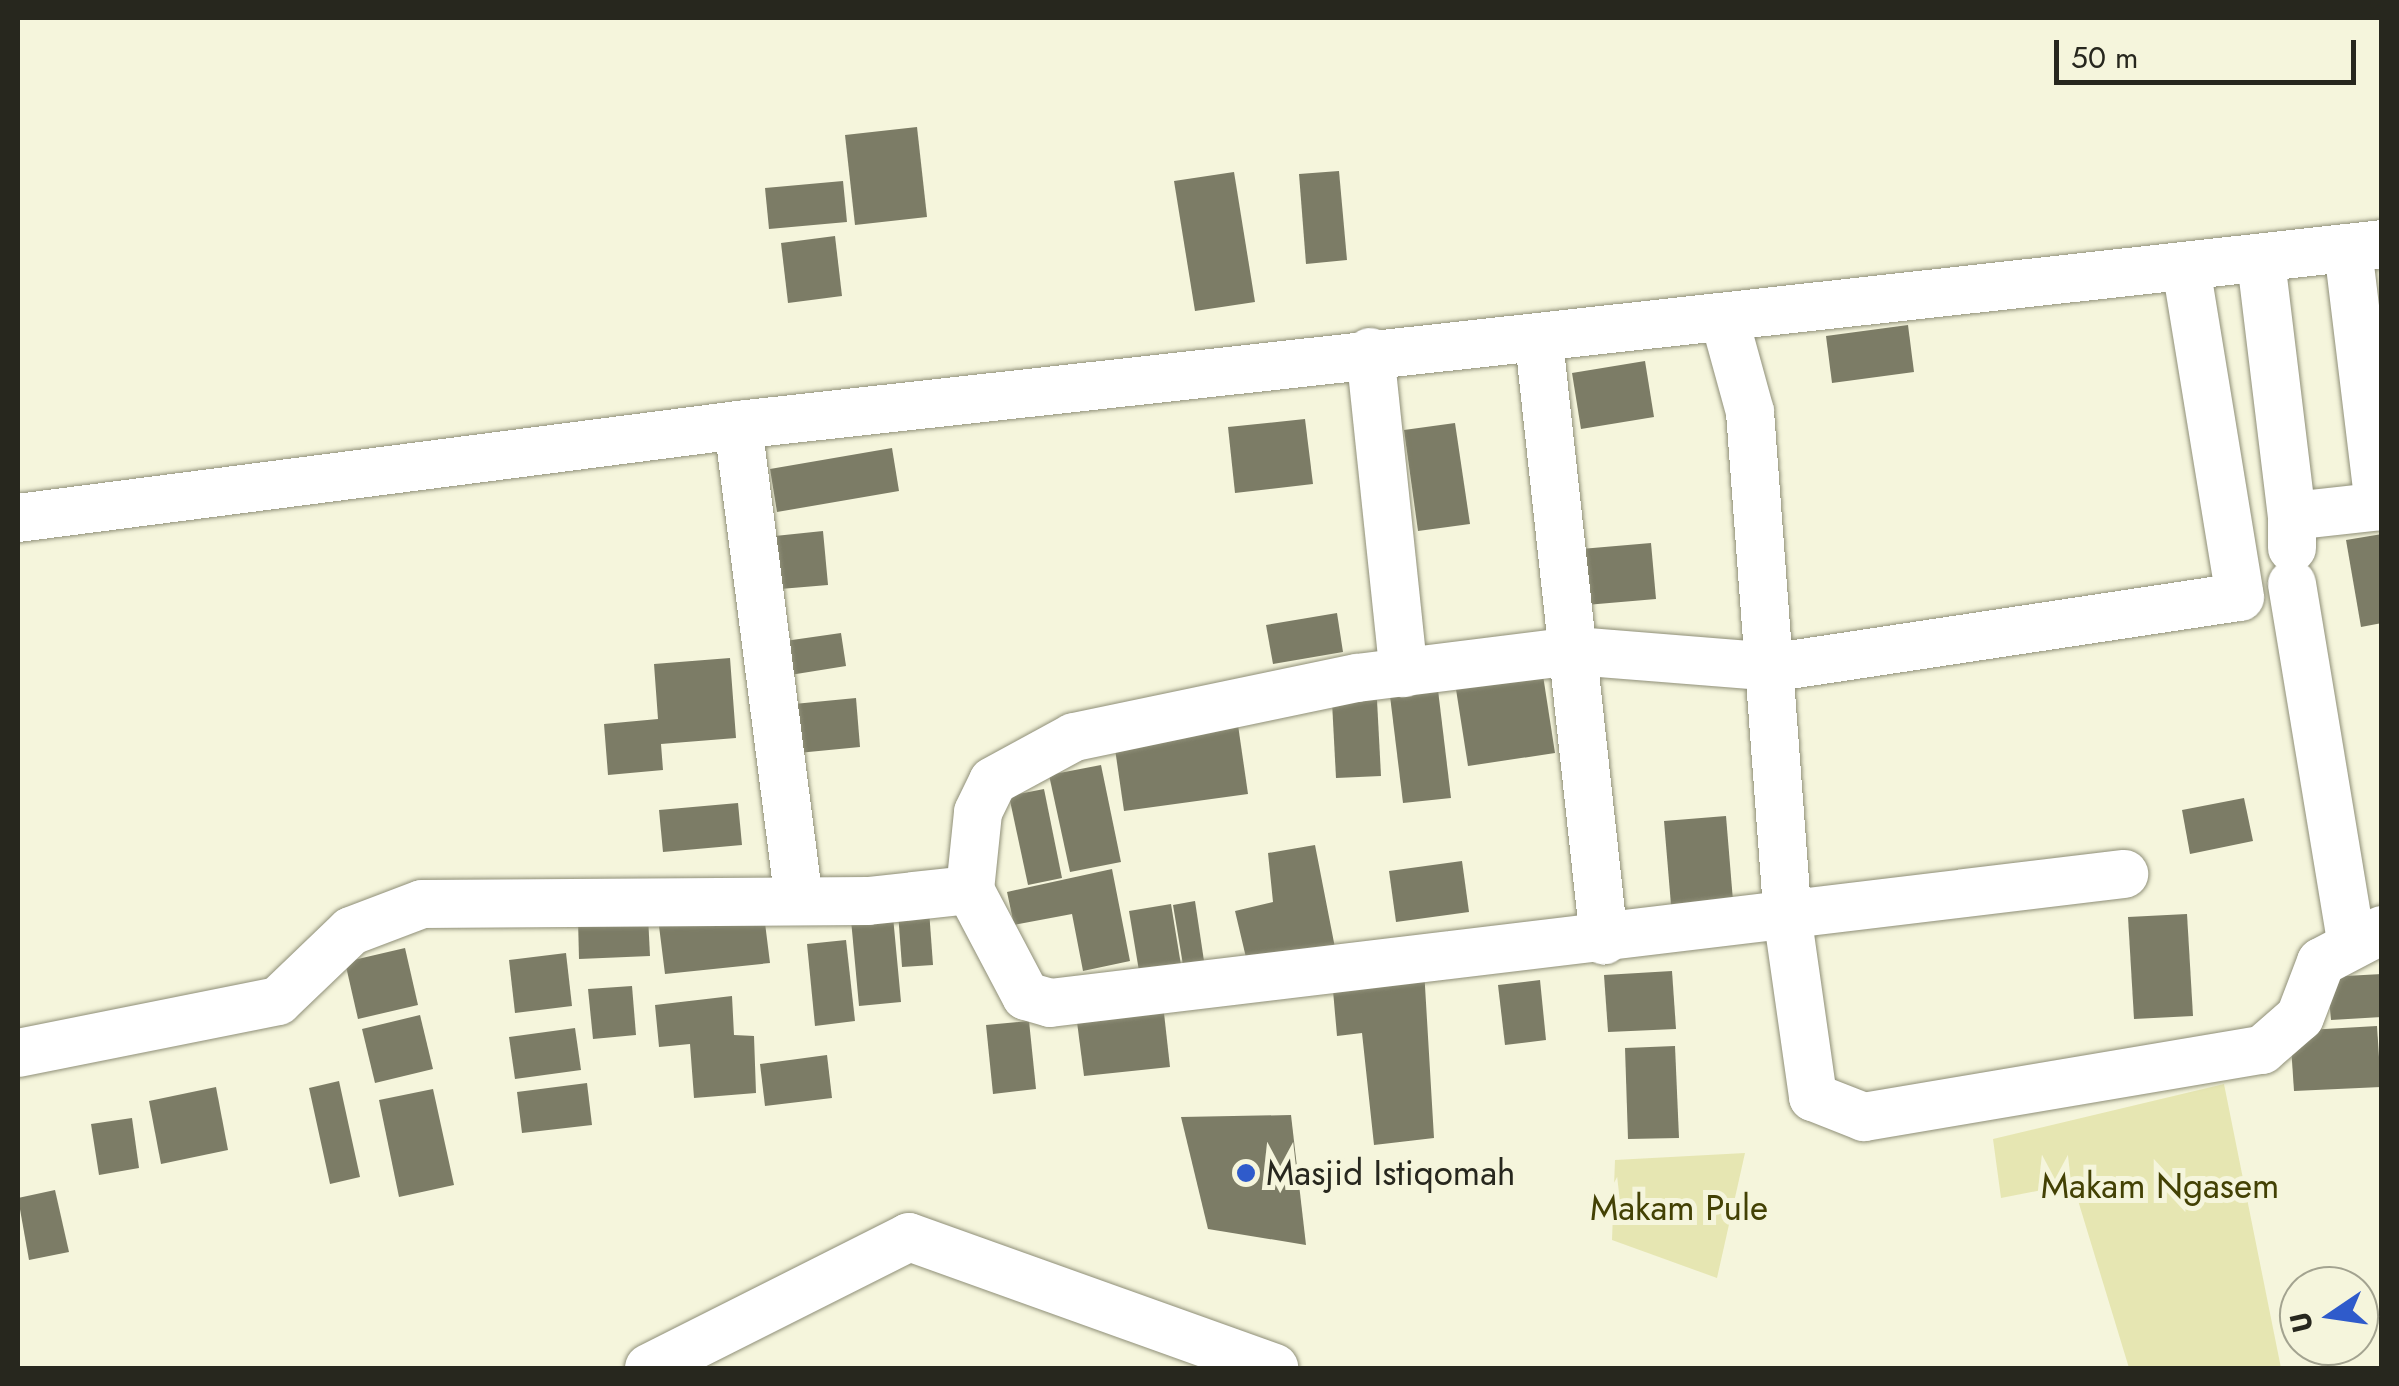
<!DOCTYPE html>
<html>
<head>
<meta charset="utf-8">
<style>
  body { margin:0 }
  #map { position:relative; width:2399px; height:1386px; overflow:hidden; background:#f5f5dc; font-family:Jost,sans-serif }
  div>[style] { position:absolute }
  .green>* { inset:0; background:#e6e6b2 }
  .building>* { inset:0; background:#7c7c66 }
  .roads { filter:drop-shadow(0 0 2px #8f8f78) drop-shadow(0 0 2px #8f8f78) }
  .street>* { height:48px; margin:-24px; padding:0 24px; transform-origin:24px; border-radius:24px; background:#fff }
  .dots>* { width:28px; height:28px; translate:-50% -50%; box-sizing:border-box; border:5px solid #f5f5dc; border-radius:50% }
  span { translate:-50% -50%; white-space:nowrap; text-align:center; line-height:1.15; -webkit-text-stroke:10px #f5f5dc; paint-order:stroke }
  .poi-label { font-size:35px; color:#27271e }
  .left { translate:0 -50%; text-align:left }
  .park-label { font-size:35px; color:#434104 }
  .frame { position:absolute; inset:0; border:20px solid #27271e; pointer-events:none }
  .north { position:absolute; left:2279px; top:1266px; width:100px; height:100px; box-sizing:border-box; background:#f5f5dc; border:2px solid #a3a390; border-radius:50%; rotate:257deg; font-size:28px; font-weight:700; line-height:40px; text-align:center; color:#27271e }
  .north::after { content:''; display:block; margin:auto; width:35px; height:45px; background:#2f5bcb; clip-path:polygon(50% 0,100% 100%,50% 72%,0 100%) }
  .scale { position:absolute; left:2054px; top:40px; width:302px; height:45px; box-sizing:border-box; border:5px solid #27271e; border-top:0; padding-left:12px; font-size:30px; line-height:35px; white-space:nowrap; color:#27271e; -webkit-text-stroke:8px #f5f5dc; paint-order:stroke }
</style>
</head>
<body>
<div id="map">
  <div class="green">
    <div style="clip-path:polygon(2224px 1084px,2281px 1368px,2129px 1368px,2073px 1184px,2001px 1198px,1993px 1139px)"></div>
    <div style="clip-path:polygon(1745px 1153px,1717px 1278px,1612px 1240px,1615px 1160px)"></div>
  </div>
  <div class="building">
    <div style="clip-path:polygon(917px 127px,927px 217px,855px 225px,845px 135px)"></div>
    <div style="clip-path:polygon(1339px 171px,1347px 260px,1306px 264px,1299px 174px)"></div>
    <div style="clip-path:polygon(1234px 172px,1255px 302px,1195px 311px,1174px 181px)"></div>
    <div style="clip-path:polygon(843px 181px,847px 222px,769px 229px,765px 188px)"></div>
    <div style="clip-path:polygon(835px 236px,842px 296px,788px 303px,781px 243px)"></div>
    <div style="clip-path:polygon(1908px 325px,1914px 372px,1832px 383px,1826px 336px)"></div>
    <div style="clip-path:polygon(1645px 361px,1654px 417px,1581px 429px,1572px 373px)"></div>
    <div style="clip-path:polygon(1305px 419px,1313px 484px,1235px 493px,1228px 427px)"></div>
    <div style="clip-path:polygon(1455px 423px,1470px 524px,1418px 531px,1404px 430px)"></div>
    <div style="clip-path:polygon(892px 448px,899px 491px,777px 512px,770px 469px)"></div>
    <div style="clip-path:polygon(823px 531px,828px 585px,780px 589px,775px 536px)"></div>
    <div style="clip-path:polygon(2382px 534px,2382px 623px,2361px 627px,2346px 540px)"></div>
    <div style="clip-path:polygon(1651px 543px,1656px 599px,1586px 605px,1581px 549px)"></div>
    <div style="clip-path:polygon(1337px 613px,1343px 652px,1273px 664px,1266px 625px)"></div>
    <div style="clip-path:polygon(841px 633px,846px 666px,790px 675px,785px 641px)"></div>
    <div style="clip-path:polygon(730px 658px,736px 738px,661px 744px,663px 770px,608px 775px,604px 724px,658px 719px,654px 664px)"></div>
    <div style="clip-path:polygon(1542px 669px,1555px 753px,1468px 766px,1455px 683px)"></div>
    <div style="clip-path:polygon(1438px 690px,1451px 798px,1403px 803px,1390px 696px)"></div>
    <div style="clip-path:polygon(856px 698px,860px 747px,798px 753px,794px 704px)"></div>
    <div style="clip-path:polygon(1377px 700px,1381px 776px,1336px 778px,1332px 702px)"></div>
    <div style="clip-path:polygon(1238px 725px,1248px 794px,1124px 811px,1114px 742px)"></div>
    <div style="clip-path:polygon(1101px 765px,1121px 862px,1070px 872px,1049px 775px)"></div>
    <div style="clip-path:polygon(1044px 789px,1062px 878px,1028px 885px,1009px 796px)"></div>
    <div style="clip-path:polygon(2244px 798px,2253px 841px,2190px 854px,2182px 810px)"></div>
    <div style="clip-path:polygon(738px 803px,742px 845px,663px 852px,659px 810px)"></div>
    <div style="clip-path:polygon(1726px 816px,1734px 913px,1672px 917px,1664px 821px)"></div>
    <div style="clip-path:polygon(1315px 845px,1337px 958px,1248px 966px,1235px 911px,1273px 902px,1268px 853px)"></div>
    <div style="clip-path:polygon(1462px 861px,1469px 912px,1396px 922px,1389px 871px)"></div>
    <div style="clip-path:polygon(1112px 869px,1130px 961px,1083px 971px,1072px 914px,1014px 925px,1007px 892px)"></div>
    <div style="clip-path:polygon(1195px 901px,1204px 961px,1183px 965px,1173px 905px)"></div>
    <div style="clip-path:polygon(1171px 904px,1181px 965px,1139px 971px,1129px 911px)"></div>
    <div style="clip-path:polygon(892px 906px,901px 1002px,859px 1006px,850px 909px)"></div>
    <div style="clip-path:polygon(929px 910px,933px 965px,902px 967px,898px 912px)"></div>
    <div style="clip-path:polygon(2187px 914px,2193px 1016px,2134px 1019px,2128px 917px)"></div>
    <div style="clip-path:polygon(764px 915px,770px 963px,665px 974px,659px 926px)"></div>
    <div style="clip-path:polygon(648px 916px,650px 956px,579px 959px,578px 919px)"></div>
    <div style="clip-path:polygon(846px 940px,855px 1021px,815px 1026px,807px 944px)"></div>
    <div style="clip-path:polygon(405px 948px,418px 1005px,358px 1019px,345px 962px)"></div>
    <div style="clip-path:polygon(566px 953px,572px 1006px,515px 1013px,509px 960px)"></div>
    <div style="clip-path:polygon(1424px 969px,1434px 1138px,1374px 1145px,1362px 1033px,1337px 1036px,1332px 979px)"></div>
    <div style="clip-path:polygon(1672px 971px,1676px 1029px,1608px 1032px,1604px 975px)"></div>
    <div style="clip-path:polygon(2382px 974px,2382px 1017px,2331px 1020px,2327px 977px)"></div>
    <div style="clip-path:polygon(1540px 980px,1546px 1040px,1505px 1045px,1498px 985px)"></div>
    <div style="clip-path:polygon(632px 986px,636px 1035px,593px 1039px,588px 989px)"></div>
    <div style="clip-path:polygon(732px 996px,734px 1035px,754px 1036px,756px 1093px,694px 1098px,690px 1044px,659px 1047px,655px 1005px)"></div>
    <div style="clip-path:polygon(1164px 1013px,1170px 1067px,1084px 1076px,1077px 1022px)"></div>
    <div style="clip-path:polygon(420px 1015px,433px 1069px,375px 1083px,362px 1029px)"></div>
    <div style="clip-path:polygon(1029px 1021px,1036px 1089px,993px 1094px,986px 1025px)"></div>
    <div style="clip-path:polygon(2377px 1026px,2381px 1087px,2294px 1091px,2290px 1031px)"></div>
    <div style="clip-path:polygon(575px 1028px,581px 1070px,515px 1079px,509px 1037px)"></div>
    <div style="clip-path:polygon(1675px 1046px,1679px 1138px,1628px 1139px,1625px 1048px)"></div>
    <div style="clip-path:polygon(827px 1055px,832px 1098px,765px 1106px,760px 1064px)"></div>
    <div style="clip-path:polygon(339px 1081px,360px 1177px,330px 1184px,309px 1088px)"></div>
    <div style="clip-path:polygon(587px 1083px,592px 1125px,522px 1133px,517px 1092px)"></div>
    <div style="clip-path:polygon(216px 1087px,228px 1150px,161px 1164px,149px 1101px)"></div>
    <div style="clip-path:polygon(433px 1089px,454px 1185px,399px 1197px,379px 1100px)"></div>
    <div style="clip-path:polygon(1291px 1115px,1306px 1245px,1208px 1229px,1181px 1117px)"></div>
    <div style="clip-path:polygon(132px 1118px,139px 1168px,99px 1175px,91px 1124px)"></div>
    <div style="clip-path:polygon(55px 1190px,69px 1252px,29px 1260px,18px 1198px)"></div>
  </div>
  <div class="roads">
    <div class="street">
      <div style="left:2348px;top:249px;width:259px;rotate:83.1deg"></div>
      <div style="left:2261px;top:261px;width:257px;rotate:83.1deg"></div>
      <div style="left:1725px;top:321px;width:94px;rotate:74.6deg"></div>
      <div style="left:1750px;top:412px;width:510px;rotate:85.73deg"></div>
      <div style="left:1788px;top:921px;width:178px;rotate:81.9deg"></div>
      <div style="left:1813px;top:1097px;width:55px;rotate:21.4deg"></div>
      <div style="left:1864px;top:1117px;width:404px;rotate:-9.6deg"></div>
      <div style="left:2262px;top:1050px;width:50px;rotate:-41deg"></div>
      <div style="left:2300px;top:1017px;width:59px;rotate:-69.1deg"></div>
      <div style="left:2321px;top:962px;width:69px;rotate:-27.7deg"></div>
      <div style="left:1539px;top:341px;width:603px;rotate:83.81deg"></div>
      <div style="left:1370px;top:352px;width:323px;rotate:84deg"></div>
      <div style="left:738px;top:425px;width:478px;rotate:82.7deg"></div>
      <div style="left:18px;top:518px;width:726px;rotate:-7.36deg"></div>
      <div style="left:738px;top:425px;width:1654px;rotate:-6.28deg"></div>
      <div style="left:2292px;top:548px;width:32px;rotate:-90deg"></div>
      <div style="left:2292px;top:516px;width:91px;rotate:-6.3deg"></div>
      <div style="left:2292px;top:584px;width:363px;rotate:80.6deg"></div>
      <div style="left:970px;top:890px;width:78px;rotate:-84.1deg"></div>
      <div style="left:978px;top:812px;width:34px;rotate:-64deg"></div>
      <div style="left:993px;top:781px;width:92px;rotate:-28.5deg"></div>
      <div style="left:1074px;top:737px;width:289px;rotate:-11.8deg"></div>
      <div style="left:1357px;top:678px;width:220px;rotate:-7.1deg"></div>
      <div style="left:1575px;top:651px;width:202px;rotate:4.6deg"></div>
      <div style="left:1776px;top:667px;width:469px;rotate:-8.6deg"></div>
      <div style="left:2240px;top:597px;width:329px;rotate:-99.3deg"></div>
      <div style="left:18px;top:1053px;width:265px;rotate:-11.3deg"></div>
      <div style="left:278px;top:1001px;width:101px;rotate:-43.8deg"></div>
      <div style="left:351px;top:931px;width:76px;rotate:-20.8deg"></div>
      <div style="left:422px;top:904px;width:446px;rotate:-0.4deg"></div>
      <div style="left:868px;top:901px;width:103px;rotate:-6.2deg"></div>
      <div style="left:970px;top:890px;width:120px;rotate:62.2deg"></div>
      <div style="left:1026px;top:996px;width:25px;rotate:16deg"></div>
      <div style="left:1050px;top:1003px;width:1082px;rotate:-6.85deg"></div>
      <div style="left:649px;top:1368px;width:291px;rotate:-26.7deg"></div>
      <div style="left:909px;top:1237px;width:388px;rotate:19.7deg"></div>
    </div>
  </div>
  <div class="dots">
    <div style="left:1246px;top:1173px;background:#2f5bcb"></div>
  </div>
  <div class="poi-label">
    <span class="left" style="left:1266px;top:1173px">Masjid Istiqomah</span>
  </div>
  <div class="park-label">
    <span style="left:2160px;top:1186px">Makam Ngasem</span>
    <span style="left:1679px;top:1208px">Makam Pule</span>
  </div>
  <div class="frame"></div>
  <div class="north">U</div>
  <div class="scale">50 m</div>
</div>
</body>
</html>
